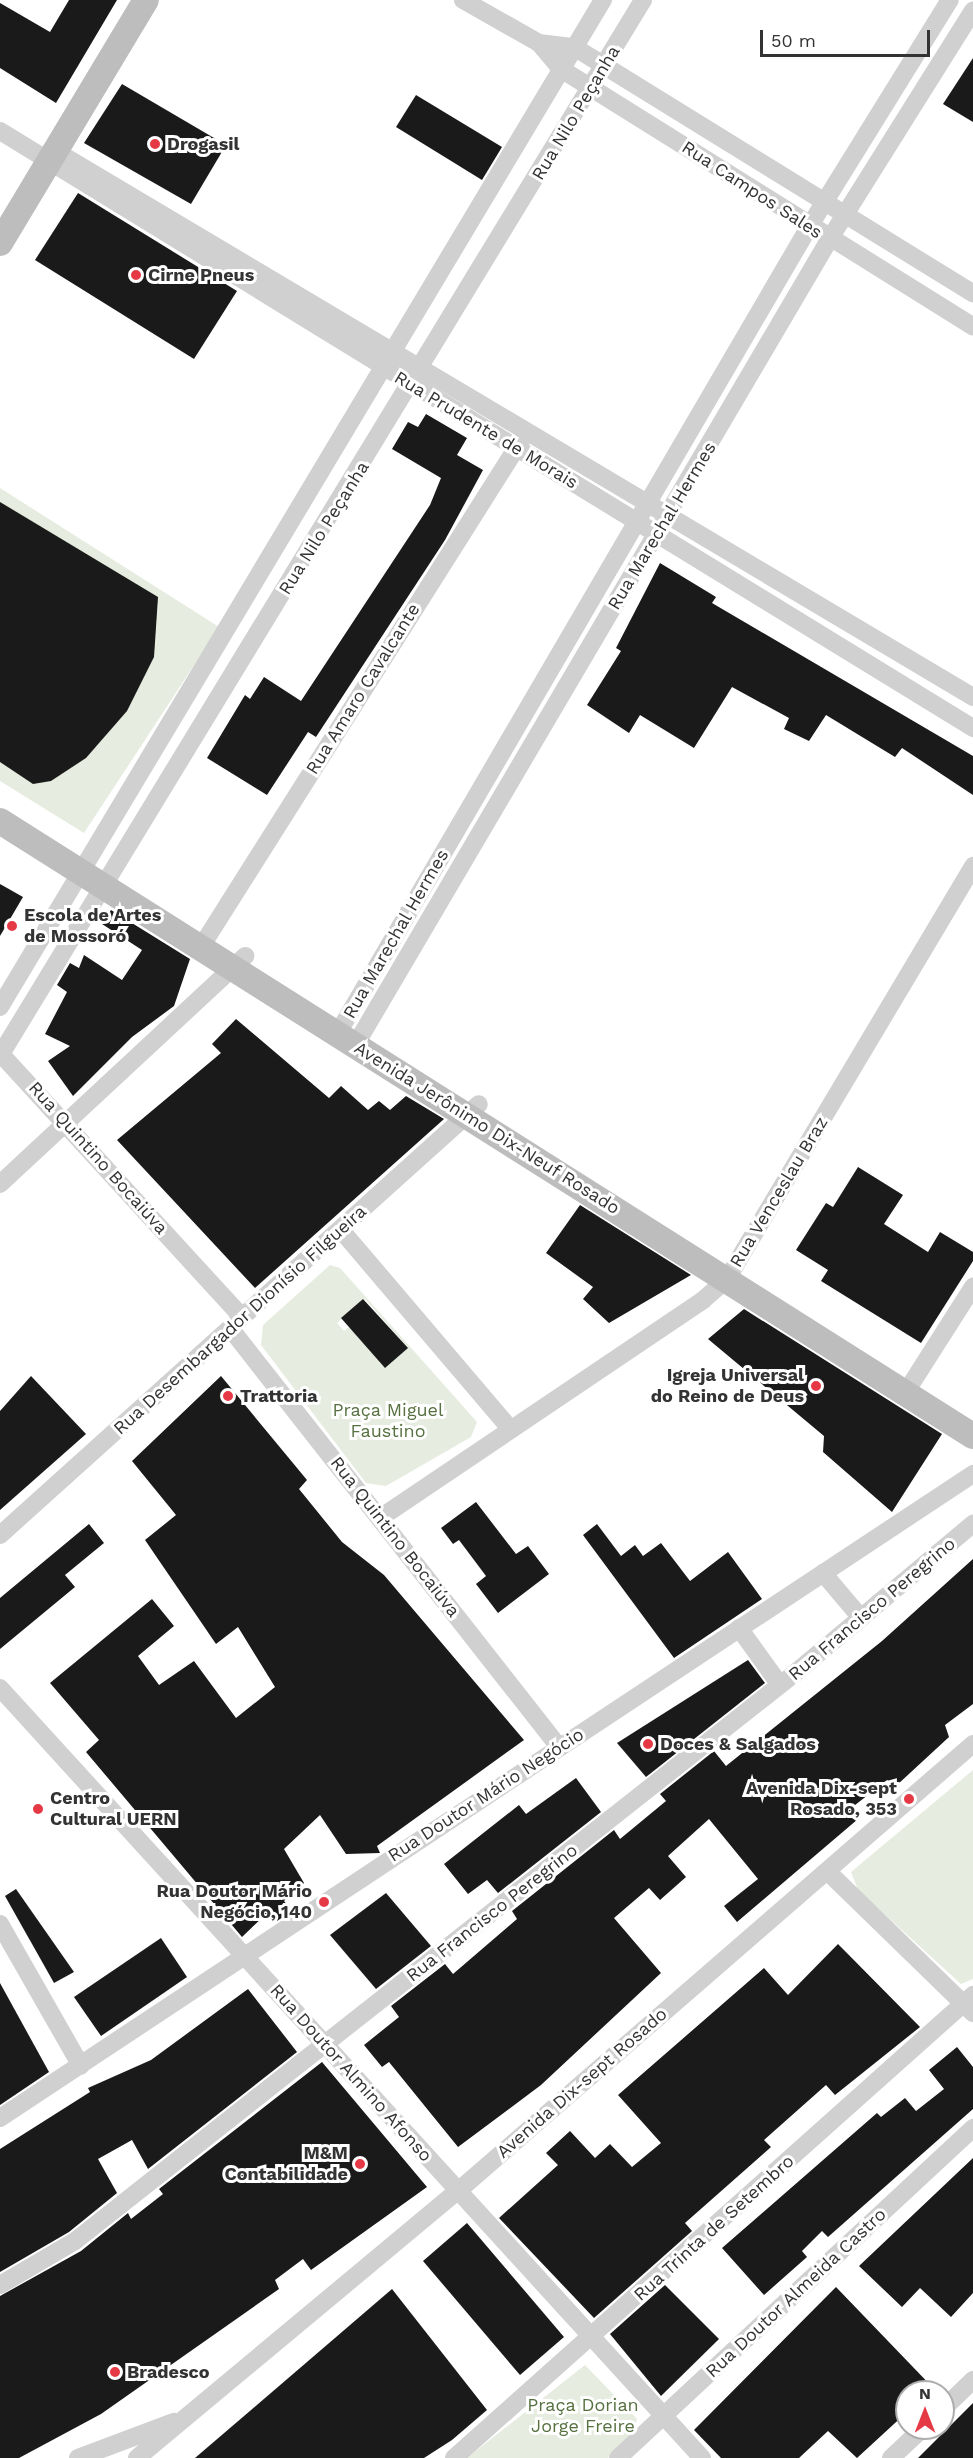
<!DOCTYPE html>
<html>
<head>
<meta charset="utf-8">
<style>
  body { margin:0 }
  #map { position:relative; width:973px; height:2458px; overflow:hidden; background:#fff; font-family:"Work Sans",sans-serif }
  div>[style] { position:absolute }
  .green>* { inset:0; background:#e6ecdf }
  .building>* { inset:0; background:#1a1a1a }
  .street>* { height:18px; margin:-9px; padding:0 9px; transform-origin:9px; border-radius:9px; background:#d0d0d0 }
  .secondary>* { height:26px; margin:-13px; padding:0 13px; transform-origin:13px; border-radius:13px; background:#bdbdbd }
  .dots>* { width:16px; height:16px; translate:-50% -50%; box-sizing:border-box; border:3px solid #fff; border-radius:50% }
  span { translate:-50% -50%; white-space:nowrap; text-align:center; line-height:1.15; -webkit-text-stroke:6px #fff; paint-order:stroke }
  .street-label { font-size:18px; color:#333 }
  .poi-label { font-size:18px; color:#333; font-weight:700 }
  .left { translate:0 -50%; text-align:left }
  .right { translate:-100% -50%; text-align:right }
  .park-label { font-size:18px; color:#56703f }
  .north { position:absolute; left:895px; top:2380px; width:60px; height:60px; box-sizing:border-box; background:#fff; border:2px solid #adadad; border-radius:50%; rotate:0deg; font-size:16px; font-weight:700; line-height:24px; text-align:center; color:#333 }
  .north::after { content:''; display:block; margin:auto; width:21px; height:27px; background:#e63946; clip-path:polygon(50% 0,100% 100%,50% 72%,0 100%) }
  .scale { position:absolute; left:760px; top:30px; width:170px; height:27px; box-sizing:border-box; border:3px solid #333; border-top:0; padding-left:8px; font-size:18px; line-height:21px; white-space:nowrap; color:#333; -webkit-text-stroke:4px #fff; paint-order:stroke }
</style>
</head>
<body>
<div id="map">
  <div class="green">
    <div style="clip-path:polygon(0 488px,219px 627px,84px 833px,0 781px)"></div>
    <div style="clip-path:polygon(evenodd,330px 1265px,340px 1268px,477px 1422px,471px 1437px,386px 1486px,366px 1483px,261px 1345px,263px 1325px,330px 1265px,363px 1299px,366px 1300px,408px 1348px,349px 1327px,344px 1331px,337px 1323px,363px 1299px)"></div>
    <div style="clip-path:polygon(973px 1770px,973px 1979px,961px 1984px,858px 1890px,851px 1872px)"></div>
    <div style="clip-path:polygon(585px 2365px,637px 2419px,631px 2437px,608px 2458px,467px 2458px)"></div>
  </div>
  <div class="building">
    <div style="clip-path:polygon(69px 0,117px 0,56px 103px,0 68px,0 3px,50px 32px)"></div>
    <div style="clip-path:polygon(973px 58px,973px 122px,943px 104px)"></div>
    <div style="clip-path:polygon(122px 84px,226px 145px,191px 204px,84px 143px)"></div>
    <div style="clip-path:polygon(416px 95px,502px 147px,482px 180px,396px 127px)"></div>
    <div style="clip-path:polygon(78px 193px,237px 291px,194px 359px,35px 260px)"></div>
    <div style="clip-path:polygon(426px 414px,467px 438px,457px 455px,483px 470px,445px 540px,316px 737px,308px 732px,267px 795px,207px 758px,245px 695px,250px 699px,264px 677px,301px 701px,430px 505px,441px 478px,392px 449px,408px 422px,418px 427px)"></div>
    <div style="clip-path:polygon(0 502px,158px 597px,154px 657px,127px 711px,86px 758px,51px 781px,33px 784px,0 762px)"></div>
    <div style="clip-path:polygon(660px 563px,716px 597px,712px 603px,973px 756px,973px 795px,902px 748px,895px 757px,826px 715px,809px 741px,784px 729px,789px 718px,732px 687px,694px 748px,640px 715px,629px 733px,587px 705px,621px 651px,616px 648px)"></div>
    <div style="clip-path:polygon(0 884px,23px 897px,0 936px)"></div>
    <div style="clip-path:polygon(111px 910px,190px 959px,174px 1006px,132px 1037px,73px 1096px,48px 1061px,70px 1046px,45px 1034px,67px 992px,57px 985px,70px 963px,79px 968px,84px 955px,122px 980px,142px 950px,102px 924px)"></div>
    <div style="clip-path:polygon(236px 1019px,329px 1098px,341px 1086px,368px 1110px,379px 1101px,390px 1110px,406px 1096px,444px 1119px,255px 1288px,117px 1140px,221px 1053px,212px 1044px)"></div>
    <div style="clip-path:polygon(858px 1167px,903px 1195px,884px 1224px,928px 1252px,940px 1232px,973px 1252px,973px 1261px,921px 1343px,821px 1281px,828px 1270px,796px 1250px,826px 1203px,833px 1207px)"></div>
    <div style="clip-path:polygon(580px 1205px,691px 1275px,609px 1323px,583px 1299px,593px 1287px,546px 1253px)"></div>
    <div style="clip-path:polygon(363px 1299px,408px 1348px,385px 1368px,341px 1318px)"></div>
    <div style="clip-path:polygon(744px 1309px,942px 1434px,892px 1512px,823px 1452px,824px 1436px,708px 1339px)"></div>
    <div style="clip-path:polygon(31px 1376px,86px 1434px,0 1510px,0 1411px)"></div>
    <div style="clip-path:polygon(221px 1376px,307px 1480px,299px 1489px,342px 1542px,384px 1575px,524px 1740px,377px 1846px,380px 1853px,346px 1854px,320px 1815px,284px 1849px,304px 1883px,284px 1901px,292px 1911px,277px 1921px,267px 1913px,242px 1937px,86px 1752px,99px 1740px,50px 1683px,152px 1599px,174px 1626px,138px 1656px,159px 1685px,194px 1661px,236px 1718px,275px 1687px,238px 1627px,216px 1644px,145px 1540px,176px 1515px,132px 1461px)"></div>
    <div style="clip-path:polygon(476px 1502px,516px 1554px,528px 1546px,549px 1574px,498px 1613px,476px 1584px,486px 1576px,459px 1540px,453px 1544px,441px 1528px)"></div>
    <div style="clip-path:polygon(89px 1524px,104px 1543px,65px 1575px,75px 1587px,0 1649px,0 1598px)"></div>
    <div style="clip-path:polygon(597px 1524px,621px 1556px,635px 1545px,643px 1556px,661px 1543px,690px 1581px,728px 1552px,762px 1599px,674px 1658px,583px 1535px)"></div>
    <div style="clip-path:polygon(973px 1559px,973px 1704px,945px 1725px,949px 1737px,897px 1785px,887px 1780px,850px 1809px,858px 1819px,737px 1922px,724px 1906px,758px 1879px,709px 1819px,668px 1856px,686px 1877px,660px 1900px,649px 1888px,614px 1918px,661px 1973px,541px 2085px,458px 2147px,389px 2062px,382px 2067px,364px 2045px,399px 2017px,391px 2006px,445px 1964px,453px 1974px,517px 1919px,512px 1911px,614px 1830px,620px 1839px,666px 1801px,660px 1794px,714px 1751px,726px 1766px,882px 1641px)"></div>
    <div style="clip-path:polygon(748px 1660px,765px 1683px,646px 1777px,617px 1743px)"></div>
    <div style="clip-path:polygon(576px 1778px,601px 1812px,498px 1893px,487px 1880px,468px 1894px,444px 1864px,519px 1805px,526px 1814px)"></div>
    <div style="clip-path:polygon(16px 1889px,74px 1972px,54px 1983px,5px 1896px)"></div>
    <div style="clip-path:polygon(386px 1893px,431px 1946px,376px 1989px,330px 1935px)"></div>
    <div style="clip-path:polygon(161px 1938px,187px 1977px,101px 2036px,74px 1997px)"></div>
    <div style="clip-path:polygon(838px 1944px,920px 2027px,835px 2095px,826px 2085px,764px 2140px,771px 2147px,685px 2223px,692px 2231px,594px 2318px,499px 2218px,558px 2165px,546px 2153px,570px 2131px,595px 2158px,610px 2144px,632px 2167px,661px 2143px,618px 2095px,764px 1968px,788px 1995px)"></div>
    <div style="clip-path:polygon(0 1983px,49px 2072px,0 2105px)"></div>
    <div style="clip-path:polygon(248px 1989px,297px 2052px,148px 2169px,132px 2140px,98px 2159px,117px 2193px,69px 2232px,0 2272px,0 2149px,90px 2092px,88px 2088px,151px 2060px)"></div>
    <div style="clip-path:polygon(957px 2047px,973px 2067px,973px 2109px,828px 2237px,822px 2231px,802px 2251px,807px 2257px,764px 2295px,722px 2248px,877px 2113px,881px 2117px,905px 2098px,916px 2111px,944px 2089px,929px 2070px)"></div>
    <div style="clip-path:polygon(322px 2062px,427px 2187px,311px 2270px,303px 2259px,275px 2280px,279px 2289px,101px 2414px,19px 2458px,0 2458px,0 2296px,81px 2251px,128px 2213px,131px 2219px,163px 2194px,159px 2189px)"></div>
    <div style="clip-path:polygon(973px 2158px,973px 2293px,951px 2317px,920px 2288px,902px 2307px,859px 2266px)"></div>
    <div style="clip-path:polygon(467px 2223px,564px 2337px,520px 2375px,423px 2261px)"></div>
    <div style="clip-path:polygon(665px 2285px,719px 2339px,661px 2396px,610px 2334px)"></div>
    <div style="clip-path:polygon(836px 2287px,937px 2392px,907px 2392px,907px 2412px,857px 2458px,828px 2431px,799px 2458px,721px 2458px,694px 2430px)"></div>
    <div style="clip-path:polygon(392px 2289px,487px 2410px,452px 2440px,424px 2458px,195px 2458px)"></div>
    <div style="clip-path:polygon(973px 2403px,973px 2458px,918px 2458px)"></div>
  </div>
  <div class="street">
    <div style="left:463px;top:0;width:87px;rotate:29.5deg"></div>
    <div style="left:539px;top:43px;width:34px;rotate:50deg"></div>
    <div style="left:561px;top:69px;width:486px;rotate:32deg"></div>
    <div style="left:539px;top:43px;width:35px;rotate:7deg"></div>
    <div style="left:574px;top:47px;width:469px;rotate:31.7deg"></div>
    <div style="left:0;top:131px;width:1142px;rotate:31.53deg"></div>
    <div style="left:57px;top:152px;width:1066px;rotate:30.75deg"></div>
    <div style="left:201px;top:947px;width:601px;rotate:-57.71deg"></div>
    <div style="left:0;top:1007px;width:1174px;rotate:-59.09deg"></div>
    <div style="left:338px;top:1033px;width:934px;rotate:-59.7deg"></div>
    <div style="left:809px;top:227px;width:267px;rotate:-58.2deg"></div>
    <div style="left:356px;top:1044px;width:933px;rotate:-59.53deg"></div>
    <div style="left:829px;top:240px;width:271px;rotate:-57.9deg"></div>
    <div style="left:0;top:1053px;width:358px;rotate:47.5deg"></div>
    <div style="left:1px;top:1054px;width:1234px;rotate:-58.65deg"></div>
    <div style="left:0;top:1184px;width:335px;rotate:-42.9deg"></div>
    <div style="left:341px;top:1230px;width:262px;rotate:49.6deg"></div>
    <div style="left:230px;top:1328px;width:533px;rotate:51.86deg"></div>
    <div style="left:906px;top:1392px;width:125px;rotate:-57.5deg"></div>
    <div style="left:380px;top:1518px;width:390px;rotate:-34deg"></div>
    <div style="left:703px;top:1300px;width:32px;rotate:-41deg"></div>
    <div style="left:727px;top:1279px;width:481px;rotate:-59.2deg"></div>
    <div style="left:0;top:1535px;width:644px;rotate:-41.98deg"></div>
    <div style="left:823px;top:1573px;width:59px;rotate:49.8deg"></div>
    <div style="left:739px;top:1628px;width:70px;rotate:54.3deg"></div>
    <div style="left:0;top:1688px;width:1042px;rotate:47.64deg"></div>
    <div style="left:827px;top:1871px;width:204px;rotate:44.2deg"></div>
    <div style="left:0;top:1924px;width:163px;rotate:60.3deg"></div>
    <div style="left:0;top:2118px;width:1167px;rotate:-33.5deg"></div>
    <div style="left:0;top:2285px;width:87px;rotate:-30.4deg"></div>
    <div style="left:75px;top:2241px;width:916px;rotate:-38.26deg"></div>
    <div style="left:794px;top:1674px;width:234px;rotate:-40deg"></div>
    <div style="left:943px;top:2409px;width:42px;rotate:-44deg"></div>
    <div style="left:78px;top:2458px;width:103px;rotate:-20.6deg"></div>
    <div style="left:137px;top:2458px;width:418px;rotate:-39.8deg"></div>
    <div style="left:458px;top:2191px;width:682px;rotate:-40.96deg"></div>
    <div style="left:454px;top:2458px;width:696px;rotate:-41.74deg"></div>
    <div style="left:618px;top:2458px;width:485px;rotate:-42.9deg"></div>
    <div style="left:891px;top:2458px;width:44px;rotate:-43.2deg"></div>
  </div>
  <div class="secondary">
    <div style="left:0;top:243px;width:283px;rotate:-59deg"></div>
    <div style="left:0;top:821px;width:1151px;rotate:32.3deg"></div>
  </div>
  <div class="dots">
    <div style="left:155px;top:144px;background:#e63946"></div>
    <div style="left:136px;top:275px;background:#e63946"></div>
    <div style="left:12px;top:926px;background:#e63946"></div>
    <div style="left:816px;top:1386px;background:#e63946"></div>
    <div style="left:228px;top:1396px;background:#e63946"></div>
    <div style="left:648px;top:1744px;background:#e63946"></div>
    <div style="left:909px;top:1799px;background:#e63946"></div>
    <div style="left:38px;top:1809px;background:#e63946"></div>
    <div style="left:324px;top:1902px;background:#e63946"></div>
    <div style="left:360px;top:2164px;background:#e63946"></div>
    <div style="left:115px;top:2372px;background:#e63946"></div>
  </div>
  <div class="street-label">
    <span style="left:576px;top:113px;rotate:-59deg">Rua Nilo Peçanha</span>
    <span style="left:752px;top:190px;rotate:33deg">Rua Campos Sales</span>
    <span style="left:486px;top:430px;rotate:31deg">Rua Prudente de Morais</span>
    <span style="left:662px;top:526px;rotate:-59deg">Rua Marechal Hermes</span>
    <span style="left:324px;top:528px;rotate:-58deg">Rua Nilo Peçanha</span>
    <span style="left:363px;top:689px;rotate:-58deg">Rua Amaro Cavalcante</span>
    <span style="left:396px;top:934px;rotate:-60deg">Rua Marechal Hermes</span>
    <span style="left:487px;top:1128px;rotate:32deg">Avenida Jerônimo Dix-Neuf Rosado</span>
    <span style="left:98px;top:1158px;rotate:48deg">Rua Quintino Bocaiúva</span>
    <span style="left:779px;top:1192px;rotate:-59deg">Rua Venceslau Braz</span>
    <span style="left:240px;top:1320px;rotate:-42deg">Rua Desembargador Dionísio Filgueira</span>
    <span style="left:395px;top:1537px;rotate:52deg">Rua Quintino Bocaiúva</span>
    <span style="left:872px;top:1609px;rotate:-40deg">Rua Francisco Peregrino</span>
    <span style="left:486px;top:1795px;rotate:-33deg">Rua Doutor Mário Negócio</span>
    <span style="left:492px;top:1913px;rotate:-38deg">Rua Francisco Peregrino</span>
    <span style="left:351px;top:2073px;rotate:48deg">Rua Doutor Almino Afonso</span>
    <span style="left:582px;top:2083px;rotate:-41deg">Avenida Dix-sept Rosado</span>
    <span style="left:714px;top:2228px;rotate:-42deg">Rua Trinta de Setembro</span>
    <span style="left:796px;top:2293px;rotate:-43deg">Rua Doutor Almeida Castro</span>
  </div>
  <div class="poi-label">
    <span class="left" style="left:167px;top:144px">Drogasil</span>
    <span class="left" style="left:148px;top:275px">Cirne Pneus</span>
    <span class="left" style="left:24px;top:926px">Escola de Artes<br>de Mossoró</span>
    <span class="right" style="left:804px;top:1386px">Igreja Universal<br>do Reino de Deus</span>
    <span class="left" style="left:240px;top:1396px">Trattoria</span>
    <span class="left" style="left:660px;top:1744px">Doces &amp; Salgados</span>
    <span class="right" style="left:897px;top:1799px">Avenida Dix-sept<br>Rosado, 353</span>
    <span class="left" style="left:50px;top:1809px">Centro<br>Cultural UERN</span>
    <span class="right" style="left:312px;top:1902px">Rua Doutor Mário<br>Negócio, 140</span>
    <span class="right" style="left:348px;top:2164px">M&amp;M<br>Contabilidade</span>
    <span class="left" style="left:127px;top:2372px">Bradesco</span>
  </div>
  <div class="park-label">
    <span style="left:388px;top:1421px">Praça Miguel<br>Faustino</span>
    <span style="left:583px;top:2416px">Praça Dorian<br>Jorge Freire</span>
  </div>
  <div class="north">N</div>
  <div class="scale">50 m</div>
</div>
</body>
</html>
